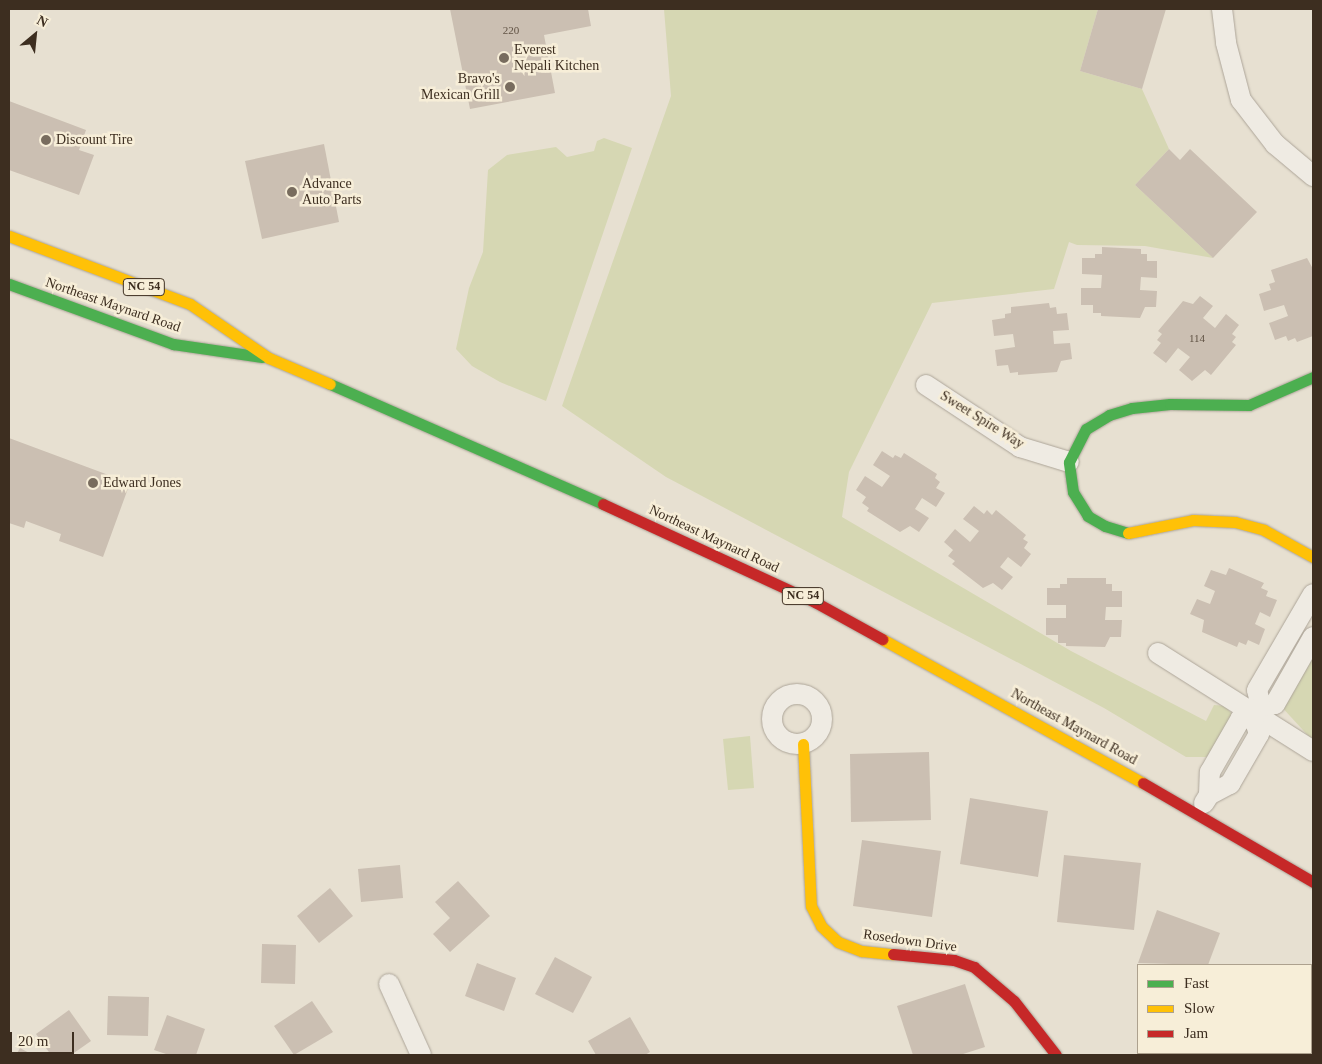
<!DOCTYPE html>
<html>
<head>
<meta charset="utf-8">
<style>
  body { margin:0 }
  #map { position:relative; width:1322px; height:1064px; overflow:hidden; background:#e7e0d1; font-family:"Times New Roman",serif }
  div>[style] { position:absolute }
  .green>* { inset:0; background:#d6d7b3 }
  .building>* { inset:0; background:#cbbfb2 }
  .roads { filter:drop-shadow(0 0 1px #ada599) drop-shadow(0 0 1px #ada599) }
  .street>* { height:20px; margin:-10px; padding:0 10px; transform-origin:10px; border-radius:10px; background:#efebe3 }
  .street>.ring { margin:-10px; padding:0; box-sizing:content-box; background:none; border:20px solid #efebe3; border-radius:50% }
  .fast>* { height:11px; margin:-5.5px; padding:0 5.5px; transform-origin:5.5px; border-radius:5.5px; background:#4caf50 }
  .slow>* { height:11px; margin:-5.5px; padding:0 5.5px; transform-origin:5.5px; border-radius:5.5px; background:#ffc107 }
  .jam>* { height:11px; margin:-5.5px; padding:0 5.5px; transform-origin:5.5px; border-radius:5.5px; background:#c62828 }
  .dots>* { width:14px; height:14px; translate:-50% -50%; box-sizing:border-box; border:2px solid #f7eed8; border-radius:50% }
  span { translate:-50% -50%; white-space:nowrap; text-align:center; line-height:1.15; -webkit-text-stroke:5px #f7eed8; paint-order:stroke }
  .number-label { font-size:11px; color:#605244 }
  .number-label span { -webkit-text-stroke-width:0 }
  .shield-label span { padding:1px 4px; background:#f7eed8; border:1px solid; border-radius:4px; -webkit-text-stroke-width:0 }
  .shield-label { font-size:12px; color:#3d2e20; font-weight:700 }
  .poi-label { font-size:14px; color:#3d2e20 }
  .left { translate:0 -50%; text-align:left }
  .right { translate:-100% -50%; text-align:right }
  .street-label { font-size:14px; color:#3d2e20 }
  .frame { position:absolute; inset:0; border:10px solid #3d2e20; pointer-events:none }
  .legend { position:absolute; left:1137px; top:964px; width:175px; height:90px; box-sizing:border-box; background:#f7eed8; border:1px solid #ada18e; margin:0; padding:6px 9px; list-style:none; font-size:15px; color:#3d2e20 }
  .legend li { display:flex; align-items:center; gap:10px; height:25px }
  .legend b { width:25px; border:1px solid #ada18e }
  .north { position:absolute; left:10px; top:10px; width:50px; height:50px; -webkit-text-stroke:4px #f7eed8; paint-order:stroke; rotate:28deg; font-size:14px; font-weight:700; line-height:20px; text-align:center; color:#3d2e20 }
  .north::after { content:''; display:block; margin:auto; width:18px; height:22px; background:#3d2e20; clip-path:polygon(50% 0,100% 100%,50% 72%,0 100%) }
  .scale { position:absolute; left:10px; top:1032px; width:64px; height:22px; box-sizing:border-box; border:2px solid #3d2e20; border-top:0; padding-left:6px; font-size:15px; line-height:18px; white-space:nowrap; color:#3d2e20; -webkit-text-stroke:4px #f7eed8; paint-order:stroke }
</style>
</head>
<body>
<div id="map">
  <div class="green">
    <div style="clip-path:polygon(664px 9px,1098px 9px,1080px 71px,1142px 89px,1169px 149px,1135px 185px,1213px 258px,1145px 246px,1077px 245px,1069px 242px,1054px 289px,932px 303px,849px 472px,842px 517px,1071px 651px,1206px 721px,1214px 705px,1225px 706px,1231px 713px,1231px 722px,1208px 757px,1186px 757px,1104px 708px,666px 477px,562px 406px,671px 96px)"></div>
    <div style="clip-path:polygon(604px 138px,632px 148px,546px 401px,500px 382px,472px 366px,456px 349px,469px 288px,483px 252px,488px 170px,507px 155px,556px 147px,567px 157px,594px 151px,597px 141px)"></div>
    <div style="clip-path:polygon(1313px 645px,1313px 741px,1279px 704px)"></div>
    <div style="clip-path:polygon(750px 736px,754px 788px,728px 790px,723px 739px)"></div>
  </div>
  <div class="building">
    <div style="clip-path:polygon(450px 9px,588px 9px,591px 26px,544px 35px,555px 93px,470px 109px)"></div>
    <div style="clip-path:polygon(1098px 9px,1166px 9px,1142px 89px,1080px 71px)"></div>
    <div style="clip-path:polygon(9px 101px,86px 130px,79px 150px,94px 155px,79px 195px,9px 170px)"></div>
    <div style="clip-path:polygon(324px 144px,339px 222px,262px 239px,245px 161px)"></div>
    <div style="clip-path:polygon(1169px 149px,1180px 160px,1190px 149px,1257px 212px,1213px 258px,1135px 185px)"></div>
    <div style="clip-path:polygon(1102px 247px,1141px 249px,1141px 254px,1147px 254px,1147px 261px,1157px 261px,1157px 278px,1141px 277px,1140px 290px,1157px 291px,1156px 307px,1145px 307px,1140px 318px,1101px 316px,1101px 313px,1093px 313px,1093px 305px,1081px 305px,1081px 288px,1101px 288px,1102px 275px,1082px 274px,1082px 258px,1095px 258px,1095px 254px,1102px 254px)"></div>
    <div style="clip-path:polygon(1307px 258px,1313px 269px,1313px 336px,1297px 342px,1295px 338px,1288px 341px,1286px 336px,1275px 340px,1269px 323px,1288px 316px,1284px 305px,1264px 311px,1259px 294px,1271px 290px,1269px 284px,1275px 282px,1271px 270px)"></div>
    <div style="clip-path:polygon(1200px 296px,1213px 306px,1203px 318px,1215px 328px,1226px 314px,1239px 325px,1232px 334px,1236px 337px,1232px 342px,1236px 345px,1211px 375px,1205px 370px,1192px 381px,1179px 370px,1190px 357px,1178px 348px,1166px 363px,1153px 353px,1161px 343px,1157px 340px,1162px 334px,1158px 331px,1183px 301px,1193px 304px)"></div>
    <div style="clip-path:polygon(1049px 303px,1050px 308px,1056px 307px,1057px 314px,1067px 313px,1069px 330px,1053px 331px,1054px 344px,1070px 343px,1072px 359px,1061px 361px,1057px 372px,1018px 375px,1018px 372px,1010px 373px,1008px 365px,997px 366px,995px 350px,1015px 347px,1013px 334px,994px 336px,992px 320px,1005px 318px,1005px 314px,1011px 313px,1011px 307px)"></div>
    <div style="clip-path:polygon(9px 438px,130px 483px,103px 557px,59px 541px,61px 534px,26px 521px,24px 528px,9px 523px)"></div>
    <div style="clip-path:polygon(882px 451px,893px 458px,895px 455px,901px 458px,904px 453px,937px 474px,935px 478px,940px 482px,936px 488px,945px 493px,936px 507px,922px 498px,915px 509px,929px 518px,919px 532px,910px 526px,900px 532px,867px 511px,869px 508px,862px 503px,866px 497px,856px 490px,865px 476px,882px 487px,890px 476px,873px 465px)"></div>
    <div style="clip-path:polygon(974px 506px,984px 514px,987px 510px,992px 515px,996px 510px,1026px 535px,1023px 539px,1028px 542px,1024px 548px,1031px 554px,1021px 567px,1008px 557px,1000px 567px,1013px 577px,1002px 590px,993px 583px,983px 588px,952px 564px,955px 561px,948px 556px,953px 550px,944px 542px,955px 529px,970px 542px,979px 531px,963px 519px)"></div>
    <div style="clip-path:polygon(1229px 568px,1264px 583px,1261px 588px,1268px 591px,1266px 596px,1277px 600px,1270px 617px,1260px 612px,1255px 624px,1265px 629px,1259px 645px,1248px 640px,1246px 645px,1239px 642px,1237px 647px,1202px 632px,1204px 620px,1190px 614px,1197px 599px,1210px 604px,1215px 591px,1204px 586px,1211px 570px,1226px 575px)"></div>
    <div style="clip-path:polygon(1067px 578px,1106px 578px,1106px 584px,1112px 584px,1112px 591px,1122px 591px,1122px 607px,1106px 607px,1105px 620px,1122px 620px,1121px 637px,1110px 637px,1105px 647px,1066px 646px,1066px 643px,1058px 643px,1058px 635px,1046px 635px,1046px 618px,1066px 618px,1066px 605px,1047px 605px,1047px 588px,1060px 588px,1060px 584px,1067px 584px)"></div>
    <div style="clip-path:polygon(929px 752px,931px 820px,851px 822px,850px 754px)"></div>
    <div style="clip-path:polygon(970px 798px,1048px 811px,1038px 877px,960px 864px)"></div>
    <div style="clip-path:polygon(862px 840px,941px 851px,932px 917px,853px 906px)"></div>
    <div style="clip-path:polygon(1064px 855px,1141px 863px,1134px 930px,1057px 922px)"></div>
    <div style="clip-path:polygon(400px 865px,403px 898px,361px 902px,358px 869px)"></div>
    <div style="clip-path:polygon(458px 881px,490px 916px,450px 952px,433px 934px,450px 918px,435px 902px)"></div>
    <div style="clip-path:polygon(330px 888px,353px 916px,319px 943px,297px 916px)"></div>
    <div style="clip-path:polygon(1157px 910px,1220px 933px,1208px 965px,1138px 963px)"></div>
    <div style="clip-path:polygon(262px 944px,296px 945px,295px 984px,261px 983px)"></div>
    <div style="clip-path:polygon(555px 957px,592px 977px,573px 1013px,535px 994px)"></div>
    <div style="clip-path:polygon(477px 963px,516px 978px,504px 1011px,465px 996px)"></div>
    <div style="clip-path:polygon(965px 984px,985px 1047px,960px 1055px,913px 1055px,897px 1006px)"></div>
    <div style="clip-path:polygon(108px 996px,149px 997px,148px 1036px,107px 1035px)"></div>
    <div style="clip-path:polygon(312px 1001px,333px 1032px,294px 1055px,274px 1026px)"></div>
    <div style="clip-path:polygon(69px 1010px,91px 1041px,71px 1055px,51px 1055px,36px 1034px)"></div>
    <div style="clip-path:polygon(167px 1015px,205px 1029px,196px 1055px,169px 1055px,154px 1050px)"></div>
    <div style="clip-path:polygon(630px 1017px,650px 1052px,645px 1055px,596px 1055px,588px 1041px)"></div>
    <div style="clip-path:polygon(20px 1048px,33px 1055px,16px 1055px)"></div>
  </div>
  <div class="roads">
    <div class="street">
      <div style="left:1222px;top:9px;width:34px;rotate:83deg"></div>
      <div style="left:1226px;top:43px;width:59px;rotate:75.3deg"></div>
      <div style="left:1241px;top:100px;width:56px;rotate:52.3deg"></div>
      <div style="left:1275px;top:144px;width:50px;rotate:40.1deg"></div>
      <div style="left:926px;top:385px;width:113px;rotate:33.4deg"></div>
      <div style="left:1020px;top:447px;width:51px;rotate:17deg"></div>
      <div style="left:1158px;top:653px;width:183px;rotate:32.3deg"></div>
      <div class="ring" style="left:772px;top:694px;width:30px;height:30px"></div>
      <div style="left:1261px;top:707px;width:14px;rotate:-12deg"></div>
      <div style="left:1275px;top:704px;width:77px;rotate:-60.4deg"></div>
      <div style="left:1209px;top:795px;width:24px;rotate:-28deg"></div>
      <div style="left:1230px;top:784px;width:58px;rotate:-59.9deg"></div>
      <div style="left:1259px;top:734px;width:16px;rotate:-108deg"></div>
      <div style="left:1254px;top:719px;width:14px;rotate:-60deg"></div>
      <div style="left:1261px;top:707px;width:17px;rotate:-103deg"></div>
      <div style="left:1257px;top:690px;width:111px;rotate:-59.7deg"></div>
      <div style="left:1204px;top:803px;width:9px;rotate:-58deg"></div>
      <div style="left:1209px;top:795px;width:23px;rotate:-88deg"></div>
      <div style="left:1210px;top:772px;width:62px;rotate:-60.1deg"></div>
      <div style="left:1241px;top:718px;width:13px;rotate:4deg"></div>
      <div style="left:389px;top:984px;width:78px;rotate:65.7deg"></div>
    </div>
    <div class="fast">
      <div style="left:9px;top:284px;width:175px;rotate:20.1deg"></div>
      <div style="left:173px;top:344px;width:90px;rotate:8.3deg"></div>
      <div style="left:330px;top:384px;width:298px;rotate:23.7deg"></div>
      <div style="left:1128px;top:533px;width:24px;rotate:-163deg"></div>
      <div style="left:1105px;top:526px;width:20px;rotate:-150deg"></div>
      <div style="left:1088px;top:516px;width:28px;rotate:-122deg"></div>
      <div style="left:1073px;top:492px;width:30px;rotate:-98deg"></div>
      <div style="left:1069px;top:462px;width:37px;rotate:-63deg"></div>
      <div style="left:1086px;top:429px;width:27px;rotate:-31deg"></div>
      <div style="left:1109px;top:415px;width:24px;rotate:-17deg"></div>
      <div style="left:1132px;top:408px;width:38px;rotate:-6deg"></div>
      <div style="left:1170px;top:404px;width:79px;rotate:0.7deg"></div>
      <div style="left:1249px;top:405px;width:70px;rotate:-23.6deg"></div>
    </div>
    <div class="slow">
      <div style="left:9px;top:236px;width:193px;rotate:20.6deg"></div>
      <div style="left:190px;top:304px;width:96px;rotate:34.4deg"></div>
      <div style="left:269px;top:358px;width:66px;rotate:23.1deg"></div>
      <div style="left:1128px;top:533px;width:66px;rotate:-11.3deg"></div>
      <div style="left:1193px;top:520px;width:42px;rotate:2.7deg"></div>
      <div style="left:1235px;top:522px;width:30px;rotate:15deg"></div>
      <div style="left:1264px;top:530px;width:56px;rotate:28.9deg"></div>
      <div style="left:882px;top:639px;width:298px;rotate:28.9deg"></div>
      <div style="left:803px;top:744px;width:162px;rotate:87.2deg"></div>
      <div style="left:811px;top:906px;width:22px;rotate:63deg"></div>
      <div style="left:821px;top:926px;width:23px;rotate:43deg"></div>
      <div style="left:838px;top:942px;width:26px;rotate:21deg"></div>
      <div style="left:862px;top:951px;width:31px;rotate:6deg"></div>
    </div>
    <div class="jam">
      <div style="left:603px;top:504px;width:234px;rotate:24.8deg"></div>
      <div style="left:815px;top:602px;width:77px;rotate:28.9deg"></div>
      <div style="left:1143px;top:783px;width:197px;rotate:30.2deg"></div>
      <div style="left:893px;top:954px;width:61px;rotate:5.6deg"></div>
      <div style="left:954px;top:960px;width:21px;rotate:19deg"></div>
      <div style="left:974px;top:967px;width:52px;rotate:40.4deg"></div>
      <div style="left:1014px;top:1001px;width:68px;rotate:52.1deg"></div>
    </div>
  </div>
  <div class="dots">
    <div style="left:504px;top:58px;background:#786c5e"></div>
    <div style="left:510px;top:87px;background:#786c5e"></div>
    <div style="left:46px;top:140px;background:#786c5e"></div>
    <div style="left:292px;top:192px;background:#786c5e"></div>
    <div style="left:93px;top:483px;background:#786c5e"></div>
  </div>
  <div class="number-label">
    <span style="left:511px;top:30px">220</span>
    <span style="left:1197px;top:338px">114</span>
  </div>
  <div class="shield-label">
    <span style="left:144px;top:287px">NC 54</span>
    <span style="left:803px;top:596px">NC 54</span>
  </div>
  <div class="poi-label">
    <span class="left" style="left:514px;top:58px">Everest<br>Nepali Kitchen</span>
    <span class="right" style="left:500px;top:87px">Bravo's<br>Mexican Grill</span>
    <span class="left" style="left:56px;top:140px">Discount Tire</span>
    <span class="left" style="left:302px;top:192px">Advance<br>Auto Parts</span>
    <span class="left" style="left:103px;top:483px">Edward Jones</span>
  </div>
  <div class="street-label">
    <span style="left:113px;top:305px;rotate:19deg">Northeast Maynard Road</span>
    <span style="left:982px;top:420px;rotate:32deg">Sweet Spire Way</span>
    <span style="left:714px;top:539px;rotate:25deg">Northeast Maynard Road</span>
    <span style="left:1074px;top:727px;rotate:29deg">Northeast Maynard Road</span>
    <span style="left:910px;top:941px;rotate:8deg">Rosedown Drive</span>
  </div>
  <div class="frame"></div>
  <ul class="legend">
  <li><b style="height:6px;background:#4caf50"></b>Fast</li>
  <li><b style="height:6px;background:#ffc107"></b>Slow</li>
  <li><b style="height:6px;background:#c62828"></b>Jam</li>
  </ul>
  <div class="north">N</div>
  <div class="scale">20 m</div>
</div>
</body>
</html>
